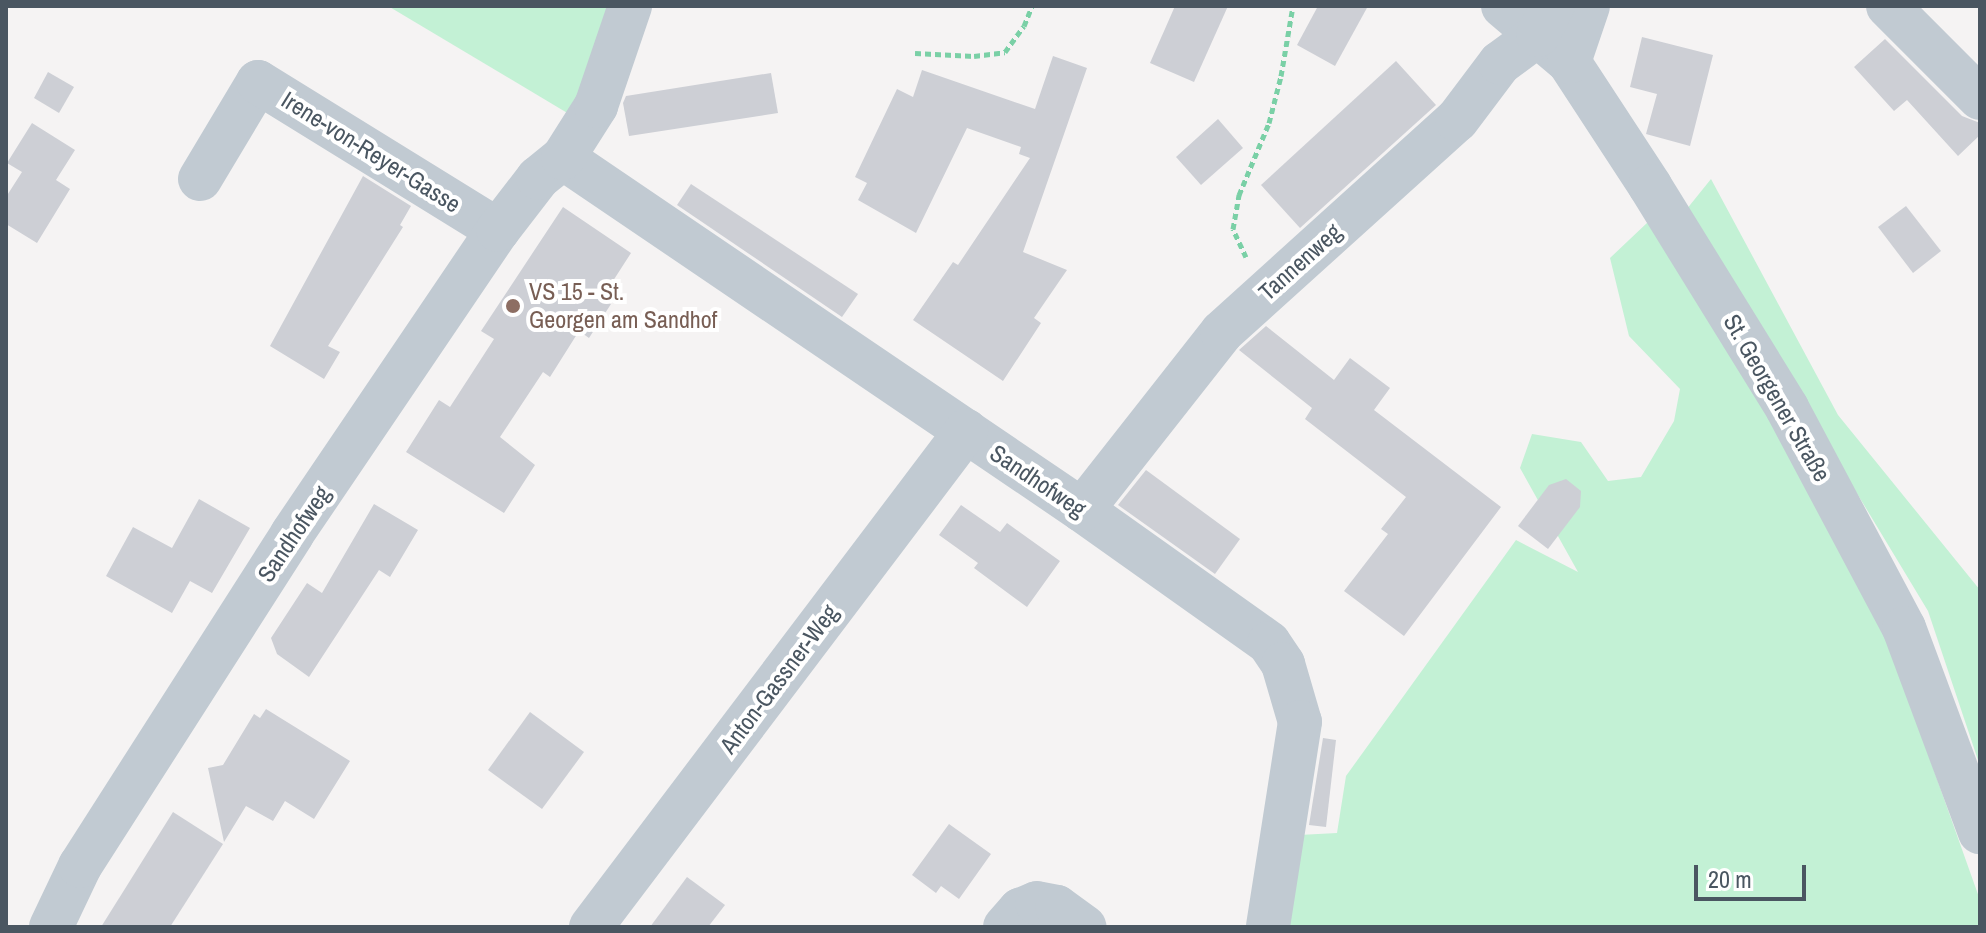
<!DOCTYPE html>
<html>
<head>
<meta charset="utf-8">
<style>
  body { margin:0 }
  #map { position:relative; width:1986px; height:933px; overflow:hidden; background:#f5f3f3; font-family:"Archivo Narrow",sans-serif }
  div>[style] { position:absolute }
  .green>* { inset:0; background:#c3f1d5 }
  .building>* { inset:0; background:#cdcfd5 }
  .path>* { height:5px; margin-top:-2.5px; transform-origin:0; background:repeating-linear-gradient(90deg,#7ad0a6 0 6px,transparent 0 10px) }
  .minor>* { height:44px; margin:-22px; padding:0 22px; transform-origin:22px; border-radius:22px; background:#c1cad2 }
  .dots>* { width:22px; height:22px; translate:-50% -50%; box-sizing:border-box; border:4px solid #fff; border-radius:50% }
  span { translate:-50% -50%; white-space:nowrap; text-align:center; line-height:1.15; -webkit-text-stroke:8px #fff; paint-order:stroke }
  .street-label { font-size:24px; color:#4a5661 }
  .education-label { font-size:24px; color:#785e54 }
  .left { translate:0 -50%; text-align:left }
  .frame { position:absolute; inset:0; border:8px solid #4a5661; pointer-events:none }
  .scale { position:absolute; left:1694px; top:865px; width:112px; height:36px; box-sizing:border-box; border:4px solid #4a5661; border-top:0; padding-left:10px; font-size:24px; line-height:28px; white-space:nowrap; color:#4a5661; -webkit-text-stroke:6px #fff; paint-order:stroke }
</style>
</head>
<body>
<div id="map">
  <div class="green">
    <div style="clip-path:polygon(388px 6px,614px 6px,574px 117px)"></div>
    <div style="clip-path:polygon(1711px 179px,1838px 415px,1980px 590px,1980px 766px,1928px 611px,1686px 210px)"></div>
    <div style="clip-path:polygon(1648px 222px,1771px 418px,1889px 644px,1980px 900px,1980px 927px,1285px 927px,1299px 835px,1337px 833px,1346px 776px,1516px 540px,1578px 572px,1520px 468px,1532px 434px,1581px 442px,1608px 481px,1641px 477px,1674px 421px,1680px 389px,1629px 336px,1610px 258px)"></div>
  </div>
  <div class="building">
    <div style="clip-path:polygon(1175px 6px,1228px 6px,1194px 82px,1150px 63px)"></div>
    <div style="clip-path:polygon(1318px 6px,1368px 6px,1335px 66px,1297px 45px)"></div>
    <div style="clip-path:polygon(1642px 37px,1713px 55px,1690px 146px,1646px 134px,1657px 94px,1630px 87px)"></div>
    <div style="clip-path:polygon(1885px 39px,1962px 116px,1980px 123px,1980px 135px,1958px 156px,1907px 100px,1894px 111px,1854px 67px)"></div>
    <div style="clip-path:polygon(1053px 56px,1087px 68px,1023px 252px,1067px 270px,1034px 318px,1041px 323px,1003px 381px,913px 320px,953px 262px,958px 265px,1030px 158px,1019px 154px,1021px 147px,967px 128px,916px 233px,858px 200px,867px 183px,855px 177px,897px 89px,913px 97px,922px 70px,1035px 109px)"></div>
    <div style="clip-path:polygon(1396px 61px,1436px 105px,1300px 228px,1261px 185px)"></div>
    <div style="clip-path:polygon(48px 72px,74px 87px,59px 113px,34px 98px)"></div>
    <div style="clip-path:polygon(771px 73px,778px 113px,629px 136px,623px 103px,626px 96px)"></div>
    <div style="clip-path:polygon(1218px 119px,1243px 148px,1201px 185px,1176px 157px)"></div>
    <div style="clip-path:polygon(32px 123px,75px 150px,56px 180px,70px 189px,37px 243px,6px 224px,6px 197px,22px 172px,7px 163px)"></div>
    <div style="clip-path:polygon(363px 176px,411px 206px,400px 225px,403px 227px,328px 346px,340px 352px,324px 379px,270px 346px)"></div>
    <div style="clip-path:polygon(691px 184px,858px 294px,842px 317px,677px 205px)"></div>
    <div style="clip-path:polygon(1906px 206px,1941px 251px,1913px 273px,1878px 227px)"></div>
    <div style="clip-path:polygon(563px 207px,631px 253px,602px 298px,611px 304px,589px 338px,579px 331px,550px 377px,543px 372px,500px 437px,535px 465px,504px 513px,406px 452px,439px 400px,450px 407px,494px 339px,481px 331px)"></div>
    <div style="clip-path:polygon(1266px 326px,1334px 380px,1350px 358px,1390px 388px,1374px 410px,1501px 507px,1404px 636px,1344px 591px,1388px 534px,1381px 529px,1406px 497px,1305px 419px,1312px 408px,1239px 350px)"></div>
    <div style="clip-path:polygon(1146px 470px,1240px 539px,1215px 574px,1118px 505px)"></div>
    <div style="clip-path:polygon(1566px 479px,1581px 491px,1580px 507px,1548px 549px,1518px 526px,1549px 485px)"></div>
    <div style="clip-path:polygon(199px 499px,250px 528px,212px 593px,190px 581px,172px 613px,106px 576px,133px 527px,172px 548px)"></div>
    <div style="clip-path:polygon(374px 504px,418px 530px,390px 577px,379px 570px,309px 677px,277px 654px,271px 638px,307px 583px,322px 593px)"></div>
    <div style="clip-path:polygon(961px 505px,1000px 532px,1007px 523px,1060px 561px,1027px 607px,974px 568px,978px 563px,939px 535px)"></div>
    <div style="clip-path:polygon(266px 709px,350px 761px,314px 819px,285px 801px,273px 821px,246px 806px,224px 842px,208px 768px,223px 765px,254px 714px,260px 718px)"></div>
    <div style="clip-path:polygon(530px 712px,584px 752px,542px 809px,488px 770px)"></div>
    <div style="clip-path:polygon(1323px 738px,1336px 740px,1326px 827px,1309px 825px)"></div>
    <div style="clip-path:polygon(173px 812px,223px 844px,170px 927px,101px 927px)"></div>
    <div style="clip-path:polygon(949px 824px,991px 854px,959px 899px,941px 886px,936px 893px,912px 875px)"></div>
    <div style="clip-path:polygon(687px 877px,725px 905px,708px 927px,650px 927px)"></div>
  </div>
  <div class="path">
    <div style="left:915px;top:53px;width:59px;rotate:2.9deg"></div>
    <div style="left:974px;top:56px;width:31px;rotate:-7deg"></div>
    <div style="left:1005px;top:52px;width:32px;rotate:-54deg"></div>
    <div style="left:1024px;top:26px;width:22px;rotate:-68deg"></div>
    <div style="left:1246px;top:257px;width:31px;rotate:-115deg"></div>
    <div style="left:1233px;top:229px;width:35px;rotate:-80deg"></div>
    <div style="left:1239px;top:195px;width:78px;rotate:-67.4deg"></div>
    <div style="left:1269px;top:123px;width:49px;rotate:-75.7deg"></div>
    <div style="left:1281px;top:76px;width:71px;rotate:-80.3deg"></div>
  </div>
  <div class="minor">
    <div style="left:1503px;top:6px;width:87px;rotate:40.3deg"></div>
    <div style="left:1569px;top:62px;width:148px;rotate:56.8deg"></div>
    <div style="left:1650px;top:186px;width:261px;rotate:58.3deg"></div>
    <div style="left:1787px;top:408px;width:249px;rotate:62deg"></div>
    <div style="left:1904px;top:628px;width:218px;rotate:69.6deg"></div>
    <div style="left:1888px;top:6px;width:130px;rotate:45deg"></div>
    <div style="left:1569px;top:62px;width:59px;rotate:-71.3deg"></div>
    <div style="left:563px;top:158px;width:627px;rotate:34.15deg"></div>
    <div style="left:1082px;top:510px;width:229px;rotate:35.4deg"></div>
    <div style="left:1269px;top:643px;width:25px;rotate:56deg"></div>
    <div style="left:1283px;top:664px;width:60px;rotate:73.7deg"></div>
    <div style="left:1300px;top:722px;width:207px;rotate:98.9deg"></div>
    <div style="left:200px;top:179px;width:113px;rotate:-59.1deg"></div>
    <div style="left:258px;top:82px;width:282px;rotate:31.7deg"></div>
    <div style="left:1082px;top:510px;width:226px;rotate:-51.8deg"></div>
    <div style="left:1222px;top:332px;width:316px;rotate:-42.1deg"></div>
    <div style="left:1457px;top:120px;width:71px;rotate:-53deg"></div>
    <div style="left:1500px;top:63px;width:47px;rotate:-36.4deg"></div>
    <div style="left:1538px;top:35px;width:33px;rotate:-63deg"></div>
    <div style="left:51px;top:927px;width:68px;rotate:-64.6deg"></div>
    <div style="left:80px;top:866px;width:394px;rotate:-57.4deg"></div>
    <div style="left:292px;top:534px;width:367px;rotate:-55.9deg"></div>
    <div style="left:498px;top:230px;width:66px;rotate:-52.4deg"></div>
    <div style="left:538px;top:178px;width:32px;rotate:-39deg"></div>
    <div style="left:563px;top:158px;width:62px;rotate:-57.6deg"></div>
    <div style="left:596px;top:106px;width:106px;rotate:-71.2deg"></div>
    <div style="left:591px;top:927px;width:622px;rotate:-52.91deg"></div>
    <div style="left:1005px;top:927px;width:23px;rotate:-49deg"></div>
    <div style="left:1020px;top:910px;width:18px;rotate:-22deg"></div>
    <div style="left:1037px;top:903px;width:20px;rotate:11deg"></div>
    <div style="left:1057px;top:907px;width:34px;rotate:36deg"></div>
  </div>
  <div class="dots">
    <div style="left:513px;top:306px;background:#8d6e63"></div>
  </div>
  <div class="street-label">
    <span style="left:371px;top:152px;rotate:32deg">Irene-von-Reyer-Gasse</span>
    <span style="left:1300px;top:262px;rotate:-42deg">Tannenweg</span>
    <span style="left:1777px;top:398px;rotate:60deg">St. Georgener Straße</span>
    <span style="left:1038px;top:481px;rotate:34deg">Sandhofweg</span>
    <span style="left:294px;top:534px;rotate:-56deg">Sandhofweg</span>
    <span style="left:779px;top:679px;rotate:-53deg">Anton-Gassner-Weg</span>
  </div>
  <div class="education-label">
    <span class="left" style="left:529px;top:306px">VS 15 - St.<br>Georgen am Sandhof</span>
  </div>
  <div class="frame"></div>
  <div class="scale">20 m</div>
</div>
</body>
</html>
